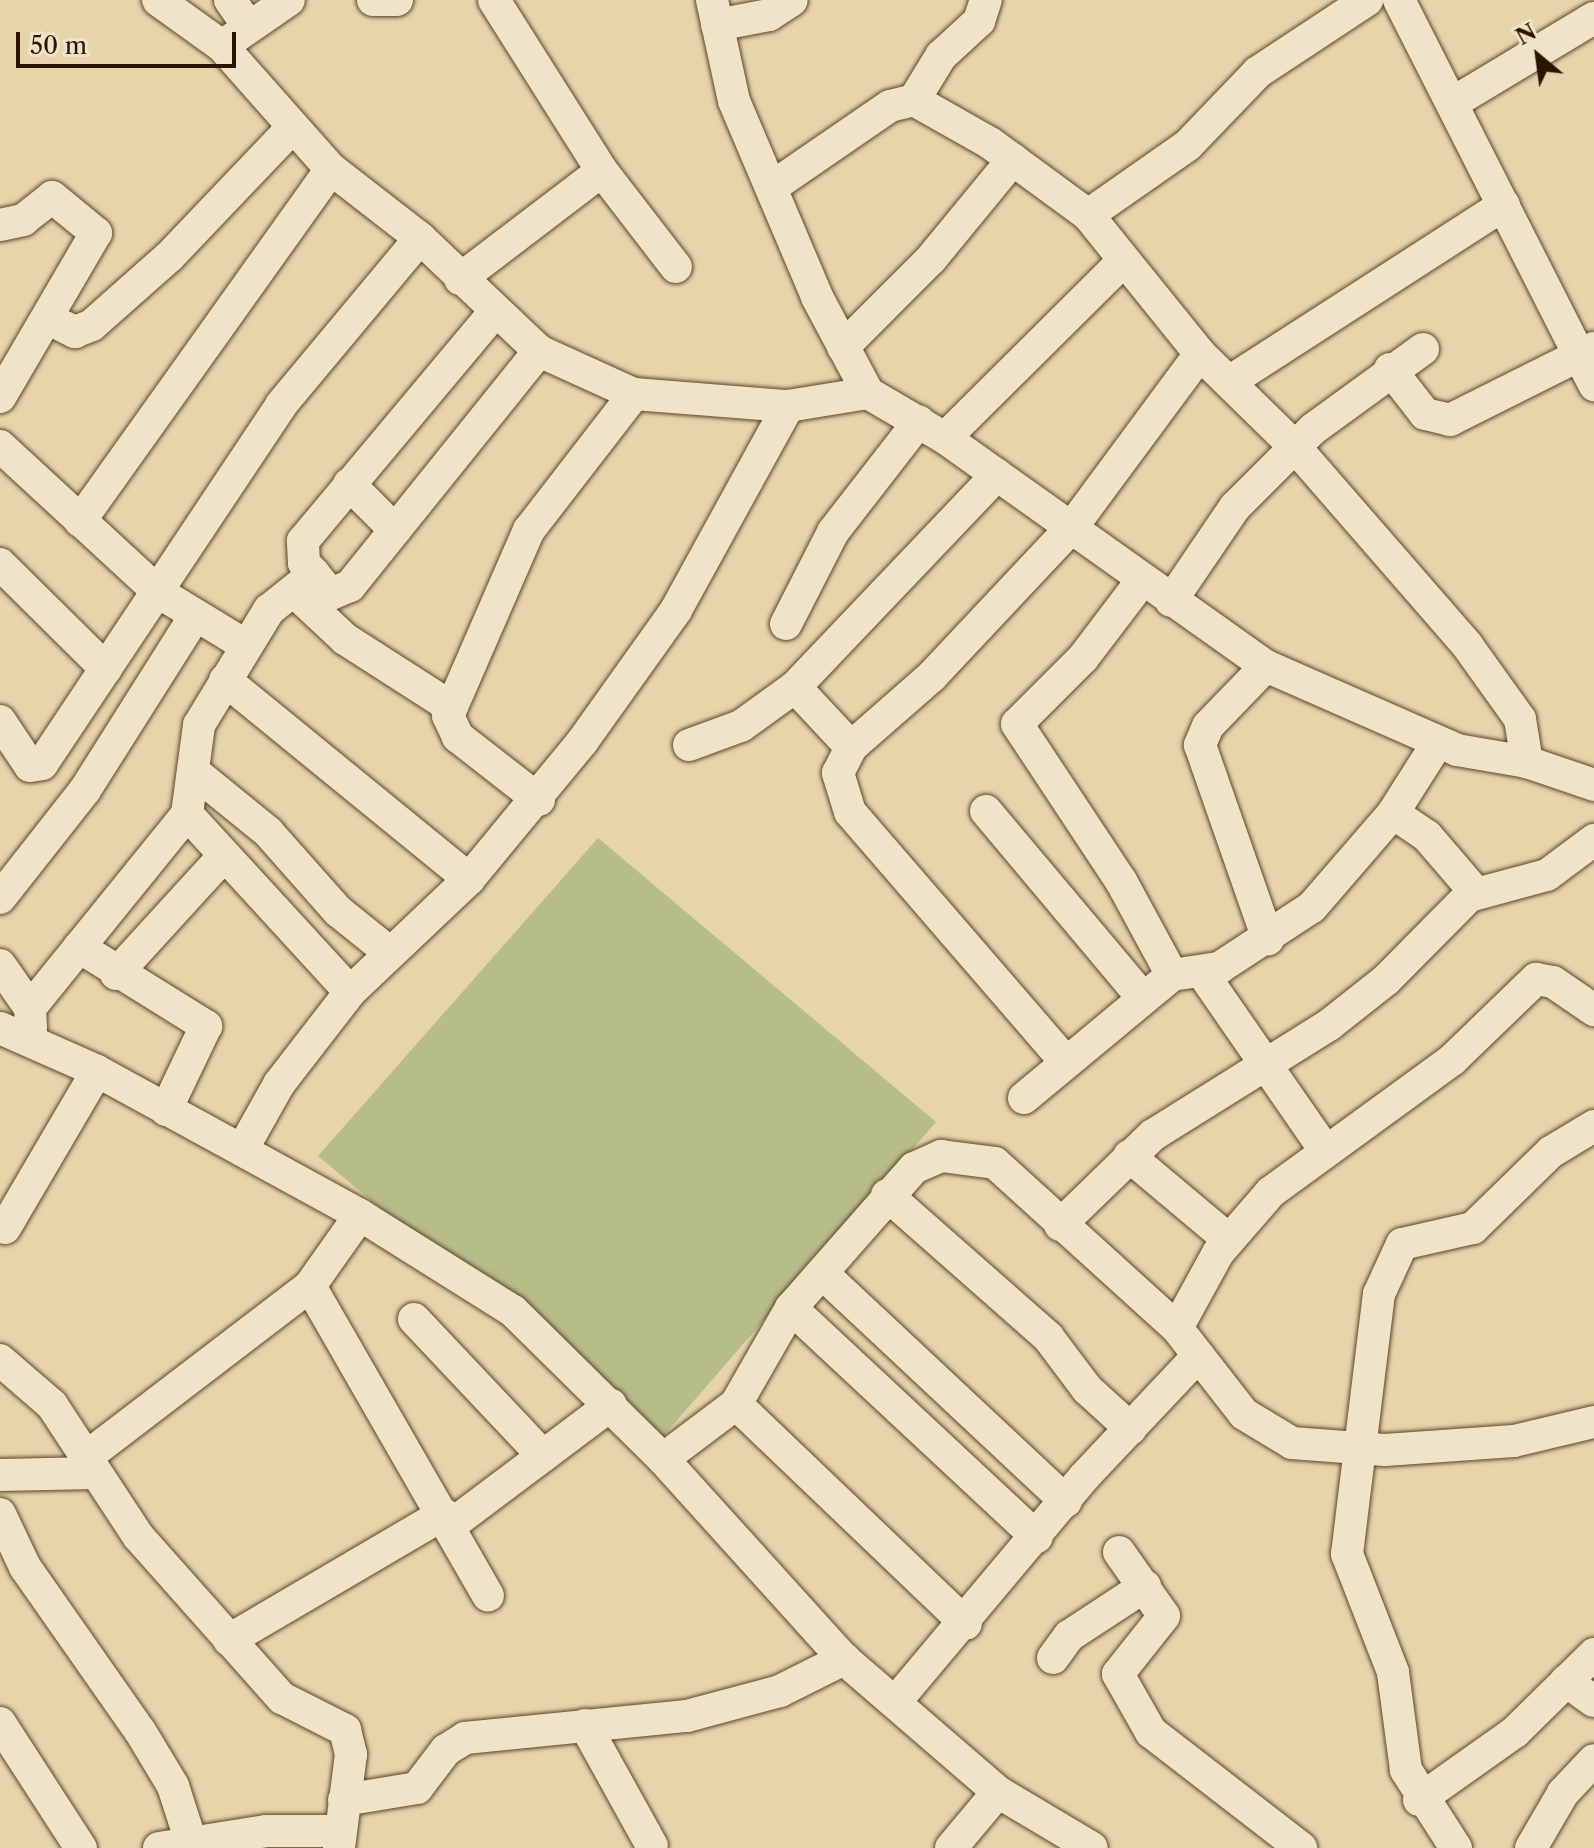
<!DOCTYPE html>
<html>
<head>
<meta charset="utf-8">
<style>
  body { margin:0 }
  #map { position:relative; width:1594px; height:1848px; overflow:hidden; background:#e6d5aa; font-family:"Libre Caslon Text",serif }
  div>[style] { position:absolute }
  .green>* { inset:0; background:#b6bd88 }
  .roads { filter:drop-shadow(0 0 2px #5c442a) drop-shadow(0 0 2px #5c442a) }
  .minor>* { height:32px; margin:-16px; padding:0 16px; transform-origin:16px; border-radius:16px; background:#efe4c8 }
  span { translate:-50% -50%; white-space:nowrap; text-align:center; line-height:1.15; -webkit-text-stroke:6px #efe4c8; paint-order:stroke }
  .north { position:absolute; left:1498px; top:16px; width:80px; height:80px; -webkit-text-stroke:6px #efe4c8; paint-order:stroke; rotate:331deg; font-size:22px; font-weight:700; line-height:32px; text-align:center; color:#2e1400 }
  .north::after { content:''; display:block; margin:auto; width:28px; height:36px; background:#2e1400; clip-path:polygon(50% 0,100% 100%,50% 72%,0 100%) }
  .scale { position:absolute; left:16px; top:32px; width:220px; height:36px; box-sizing:border-box; border:4px solid #2e1400; border-top:0; padding-left:10px; font-size:24px; line-height:28px; white-space:nowrap; color:#2e1400; -webkit-text-stroke:6px #efe4c8; paint-order:stroke }
</style>
</head>
<body>
<div id="map">
  <div class="green">
    <div style="clip-path:polygon(598px 838px,936px 1122px,659px 1441px,318px 1156px)"></div>
  </div>
  <div class="roads">
    <div class="minor">
      <div style="left:158px;top:0;width:79px;rotate:35.7deg"></div>
      <div style="left:222px;top:46px;width:164px;rotate:48.5deg"></div>
      <div style="left:331px;top:169px;width:113px;rotate:37.8deg"></div>
      <div style="left:420px;top:238px;width:164px;rotate:43.5deg"></div>
      <div style="left:539px;top:351px;width:104px;rotate:24.4deg"></div>
      <div style="left:634px;top:394px;width:154px;rotate:4.5deg"></div>
      <div style="left:788px;top:406px;width:81px;rotate:-9.2deg"></div>
      <div style="left:868px;top:393px;width:89px;rotate:30.3deg"></div>
      <div style="left:945px;top:438px;width:394px;rotate:35.4deg"></div>
      <div style="left:1266px;top:666px;width:209px;rotate:23.7deg"></div>
      <div style="left:1457px;top:750px;width:71px;rotate:9.7deg"></div>
      <div style="left:1527px;top:762px;width:71px;rotate:18.9deg"></div>
      <div style="left:230px;top:0;width:33px;rotate:55deg"></div>
      <div style="left:373px;top:0;width:24px"></div>
      <div style="left:712px;top:0;width:103px;rotate:77.7deg"></div>
      <div style="left:734px;top:101px;width:213px;rotate:67deg"></div>
      <div style="left:817px;top:297px;width:109px;rotate:62deg"></div>
      <div style="left:1399px;top:0;width:432px;rotate:63.1deg"></div>
      <div style="left:717px;top:25px;width:53px;rotate:-10.9deg"></div>
      <div style="left:769px;top:15px;width:27px;rotate:-33deg"></div>
      <div style="left:222px;top:46px;width:81px;rotate:-34.5deg"></div>
      <div style="left:914px;top:100px;width:52px;rotate:-58.5deg"></div>
      <div style="left:941px;top:56px;width:52px;rotate:-42.6deg"></div>
      <div style="left:979px;top:21px;width:22px;rotate:-72deg"></div>
      <div style="left:1454px;top:102px;width:163px;rotate:-31deg"></div>
      <div style="left:602px;top:171px;width:121px;rotate:52.4deg"></div>
      <div style="left:772px;top:187px;width:143px;rotate:-34.5deg"></div>
      <div style="left:890px;top:106px;width:25px;rotate:-14deg"></div>
      <div style="left:914px;top:100px;width:87px;rotate:29.5deg"></div>
      <div style="left:990px;top:143px;width:122px;rotate:36.3deg"></div>
      <div style="left:1088px;top:215px;width:179px;rotate:51.1deg"></div>
      <div style="left:1200px;top:354px;width:133px;rotate:44.4deg"></div>
      <div style="left:1295px;top:447px;width:262px;rotate:49deg"></div>
      <div style="left:1467px;top:645px;width:91px;rotate:54.4deg"></div>
      <div style="left:1520px;top:719px;width:44px;rotate:80.8deg"></div>
      <div style="left:1088px;top:215px;width:122px;rotate:-35deg"></div>
      <div style="left:1188px;top:145px;width:101px;rotate:-46.2deg"></div>
      <div style="left:1258px;top:72px;width:131px;rotate:-33.4deg"></div>
      <div style="left:0;top:225px;width:24px;rotate:-12deg"></div>
      <div style="left:23px;top:220px;width:37px;rotate:-38deg"></div>
      <div style="left:52px;top:197px;width:57px;rotate:39.3deg"></div>
      <div style="left:96px;top:233px;width:190px;rotate:120.3deg"></div>
      <div style="left:460px;top:279px;width:178px;rotate:-37.3deg"></div>
      <div style="left:602px;top:171px;width:202px;rotate:-122.3deg"></div>
      <div style="left:51px;top:320px;width:27px;rotate:27deg"></div>
      <div style="left:75px;top:332px;width:18px;rotate:-22deg"></div>
      <div style="left:92px;top:325px;width:104px;rotate:-41.5deg"></div>
      <div style="left:170px;top:256px;width:177px;rotate:-46.4deg"></div>
      <div style="left:843px;top:347px;width:124px;rotate:-45deg"></div>
      <div style="left:931px;top:259px;width:129px;rotate:-50.6deg"></div>
      <div style="left:1390px;top:369px;width:57px;rotate:52.1deg"></div>
      <div style="left:1425px;top:414px;width:26px;rotate:13deg"></div>
      <div style="left:1450px;top:420px;width:161px;rotate:-26.6deg"></div>
      <div style="left:1229px;top:382px;width:327px;rotate:-32.8deg"></div>
      <div style="left:945px;top:438px;width:252px;rotate:-44.8deg"></div>
      <div style="left:0;top:446px;width:215px;rotate:42.7deg"></div>
      <div style="left:158px;top:592px;width:102px;rotate:31.3deg"></div>
      <div style="left:349px;top:484px;width:65px;rotate:45deg"></div>
      <div style="left:80px;top:521px;width:432px;rotate:-54.5deg"></div>
      <div style="left:0;top:564px;width:149px;rotate:44.7deg"></div>
      <div style="left:314px;top:574px;width:15px;rotate:-132deg"></div>
      <div style="left:304px;top:563px;width:22px;rotate:-93deg"></div>
      <div style="left:303px;top:541px;width:296px;rotate:-50.1deg"></div>
      <div style="left:1140px;top:583px;width:94px;rotate:127.2deg"></div>
      <div style="left:1083px;top:658px;width:93px;rotate:135deg"></div>
      <div style="left:1017px;top:724px;width:188px;rotate:56.5deg"></div>
      <div style="left:1121px;top:881px;width:107px;rotate:61.5deg"></div>
      <div style="left:297px;top:594px;width:66px;rotate:43.2deg"></div>
      <div style="left:345px;top:639px;width:126px;rotate:32.7deg"></div>
      <div style="left:1171px;top:601px;width:114px;rotate:-55.8deg"></div>
      <div style="left:1235px;top:507px;width:110px;rotate:-45deg"></div>
      <div style="left:1313px;top:429px;width:136px;rotate:-36deg"></div>
      <div style="left:786px;top:624px;width:103px;rotate:-62.9deg"></div>
      <div style="left:833px;top:532px;width:140px;rotate:-52.2deg"></div>
      <div style="left:1266px;top:666px;width:83px;rotate:134deg"></div>
      <div style="left:1208px;top:726px;width:21px;rotate:113deg"></div>
      <div style="left:1200px;top:745px;width:206px;rotate:70.7deg"></div>
      <div style="left:225px;top:680px;width:315px;rotate:39.2deg"></div>
      <div style="left:795px;top:687px;width:82px;rotate:47deg"></div>
      <div style="left:0;top:721px;width:54px;rotate:56.3deg"></div>
      <div style="left:30px;top:766px;width:12px;rotate:-9deg"></div>
      <div style="left:42px;top:764px;width:431px;rotate:-56.3deg"></div>
      <div style="left:281px;top:405px;width:217px;rotate:-50.2deg"></div>
      <div style="left:689px;top:745px;width:55px;rotate:-20.1deg"></div>
      <div style="left:741px;top:726px;width:67px;rotate:-35.8deg"></div>
      <div style="left:795px;top:687px;width:293px;rotate:-46.4deg"></div>
      <div style="left:193px;top:771px;width:97px;rotate:39.1deg"></div>
      <div style="left:268px;top:832px;width:106px;rotate:48.5deg"></div>
      <div style="left:338px;top:911px;width:67px;rotate:38.9deg"></div>
      <div style="left:539px;top:800px;width:103px;rotate:-142.1deg"></div>
      <div style="left:458px;top:737px;width:23px;rotate:-115deg"></div>
      <div style="left:448px;top:716px;width:203px;rotate:-66.5deg"></div>
      <div style="left:529px;top:530px;width:172px;rotate:-52.3deg"></div>
      <div style="left:986px;top:811px;width:241px;rotate:50deg"></div>
      <div style="left:1393px;top:813px;width:41px;rotate:34.1deg"></div>
      <div style="left:1427px;top:836px;width:74px;rotate:49.4deg"></div>
      <div style="left:187px;top:814px;width:241px;rotate:47.5deg"></div>
      <div style="left:0;top:898px;width:137px;rotate:-51.8deg"></div>
      <div style="left:85px;top:790px;width:206px;rotate:-57.7deg"></div>
      <div style="left:79px;top:947px;width:150px;rotate:31.9deg"></div>
      <div style="left:206px;top:1026px;width:93px;rotate:115.5deg"></div>
      <div style="left:0;top:965px;width:52px;rotate:55.1deg"></div>
      <div style="left:30px;top:1008px;width:20px;rotate:87deg"></div>
      <div style="left:116px;top:974px;width:156px;rotate:-47.6deg"></div>
      <div style="left:1203px;top:974px;width:213px;rotate:55.3deg"></div>
      <div style="left:30px;top:1008px;width:250px;rotate:-51deg"></div>
      <div style="left:187px;top:814px;width:90px;rotate:-82.3deg"></div>
      <div style="left:199px;top:725px;width:135px;rotate:-58.7deg"></div>
      <div style="left:269px;top:610px;width:58px;rotate:-38.7deg"></div>
      <div style="left:314px;top:574px;width:26px;rotate:50deg"></div>
      <div style="left:331px;top:594px;width:21px;rotate:-23deg"></div>
      <div style="left:350px;top:586px;width:302px;rotate:-51.2deg"></div>
      <div style="left:0;top:1028px;width:106px;rotate:23.9deg"></div>
      <div style="left:97px;top:1071px;width:300px;rotate:28.7deg"></div>
      <div style="left:360px;top:1215px;width:87px;rotate:125.2deg"></div>
      <div style="left:310px;top:1286px;width:282px;rotate:142.6deg"></div>
      <div style="left:1065px;top:1061px;width:329px;rotate:-130.8deg"></div>
      <div style="left:850px;top:812px;width:41px;rotate:-107.1deg"></div>
      <div style="left:838px;top:773px;width:29px;rotate:-63deg"></div>
      <div style="left:851px;top:747px;width:108px;rotate:-41.2deg"></div>
      <div style="left:932px;top:676px;width:204px;rotate:-46.8deg"></div>
      <div style="left:1072px;top:527px;width:215px;rotate:-53.5deg"></div>
      <div style="left:1024px;top:1098px;width:192px;rotate:-39.7deg"></div>
      <div style="left:1172px;top:975px;width:48px;rotate:-8.5deg"></div>
      <div style="left:1219px;top:968px;width:111px;rotate:-33.3deg"></div>
      <div style="left:1312px;top:907px;width:124px;rotate:-49.2deg"></div>
      <div style="left:1393px;top:813px;width:84px;rotate:-57.6deg"></div>
      <div style="left:242px;top:1150px;width:76px;rotate:-60.7deg"></div>
      <div style="left:279px;top:1084px;width:116px;rotate:-52.3deg"></div>
      <div style="left:350px;top:992px;width:164px;rotate:-43.5deg"></div>
      <div style="left:469px;top:879px;width:178px;rotate:-50.5deg"></div>
      <div style="left:582px;top:742px;width:162px;rotate:-54.5deg"></div>
      <div style="left:676px;top:610px;width:233px;rotate:-61.2deg"></div>
      <div style="left:1129px;top:1156px;width:129px;rotate:40deg"></div>
      <div style="left:887px;top:1195px;width:215px;rotate:41.4deg"></div>
      <div style="left:1048px;top:1337px;width:65px;rotate:53.1deg"></div>
      <div style="left:1087px;top:1389px;width:59px;rotate:42.3deg"></div>
      <div style="left:360px;top:1215px;width:181px;rotate:32.1deg"></div>
      <div style="left:513px;top:1311px;width:211px;rotate:44.6deg"></div>
      <div style="left:663px;top:1459px;width:270px;rotate:47.9deg"></div>
      <div style="left:844px;top:1659px;width:203px;rotate:40.8deg"></div>
      <div style="left:998px;top:1792px;width:109px;rotate:30.8deg"></div>
      <div style="left:1060px;top:1225px;width:129px;rotate:-44.1deg"></div>
      <div style="left:1153px;top:1135px;width:208px;rotate:-32deg"></div>
      <div style="left:1329px;top:1025px;width:73px;rotate:-38.3deg"></div>
      <div style="left:1386px;top:980px;width:118px;rotate:-45.3deg"></div>
      <div style="left:1469px;top:896px;width:81px;rotate:-15.1deg"></div>
      <div style="left:1547px;top:875px;width:59px;rotate:-36.7deg"></div>
      <div style="left:5px;top:1228px;width:182px;rotate:-59.6deg"></div>
      <div style="left:822px;top:1273px;width:334px;rotate:43.1deg"></div>
      <div style="left:310px;top:1286px;width:357px;rotate:60.1deg"></div>
      <div style="left:791px;top:1308px;width:336px;rotate:43deg"></div>
      <div style="left:414px;top:1319px;width:188px;rotate:46.7deg"></div>
      <div style="left:1177px;top:1328px;width:85px;rotate:-61.3deg"></div>
      <div style="left:1218px;top:1253px;width:81px;rotate:-49deg"></div>
      <div style="left:1271px;top:1192px;width:224px;rotate:-36.1deg"></div>
      <div style="left:1452px;top:1060px;width:117px;rotate:-44deg"></div>
      <div style="left:1536px;top:979px;width:17px;rotate:10deg"></div>
      <div style="left:1553px;top:982px;width:50px;rotate:34.3deg"></div>
      <div style="left:0;top:1360px;width:69px;rotate:40.9deg"></div>
      <div style="left:52px;top:1405px;width:157px;rotate:56.7deg"></div>
      <div style="left:138px;top:1536px;width:217px;rotate:48.4deg"></div>
      <div style="left:282px;top:1698px;width:71px;rotate:26.9deg"></div>
      <div style="left:345px;top:1730px;width:25px;rotate:76deg"></div>
      <div style="left:351px;top:1754px;width:95px;rotate:97.3deg"></div>
      <div style="left:736px;top:1404px;width:318px;rotate:43.7deg"></div>
      <div style="left:663px;top:1459px;width:91px;rotate:-37deg"></div>
      <div style="left:736px;top:1404px;width:111px;rotate:-60.2deg"></div>
      <div style="left:791px;top:1308px;width:186px;rotate:-48.7deg"></div>
      <div style="left:914px;top:1168px;width:30px;rotate:-24deg"></div>
      <div style="left:941px;top:1156px;width:54px;rotate:7.4deg"></div>
      <div style="left:995px;top:1163px;width:246px;rotate:42.2deg"></div>
      <div style="left:1177px;top:1328px;width:109px;rotate:52.1deg"></div>
      <div style="left:1244px;top:1414px;width:56px;rotate:31.1deg"></div>
      <div style="left:1292px;top:1443px;width:93px;rotate:4.3deg"></div>
      <div style="left:1385px;top:1450px;width:129px;rotate:-4deg"></div>
      <div style="left:1514px;top:1441px;width:82px;rotate:-13.4deg"></div>
      <div style="left:0;top:1475px;width:95px;rotate:-1.2deg"></div>
      <div style="left:0;top:1514px;width:59px;rotate:64.7deg"></div>
      <div style="left:25px;top:1567px;width:200px;rotate:55deg"></div>
      <div style="left:140px;top:1731px;width:64px;rotate:59deg"></div>
      <div style="left:173px;top:1786px;width:59px;rotate:72.2deg"></div>
      <div style="left:451px;top:1525px;width:200px;rotate:-36.9deg"></div>
      <div style="left:1119px;top:1552px;width:78px;rotate:54.9deg"></div>
      <div style="left:1164px;top:1616px;width:74px;rotate:128.4deg"></div>
      <div style="left:1118px;top:1674px;width:67px;rotate:60.4deg"></div>
      <div style="left:1151px;top:1732px;width:190px;rotate:37.7deg"></div>
      <div style="left:229px;top:1640px;width:249px;rotate:-30.4deg"></div>
      <div style="left:1053px;top:1658px;width:27px;rotate:-54deg"></div>
      <div style="left:1069px;top:1636px;width:91px;rotate:-33.3deg"></div>
      <div style="left:1566px;top:1681px;width:34px;rotate:36deg"></div>
      <div style="left:897px;top:1700px;width:292px;rotate:-50deg"></div>
      <div style="left:1085px;top:1476px;width:165px;rotate:-46.7deg"></div>
      <div style="left:0;top:1723px;width:149px;rotate:57.1deg"></div>
      <div style="left:585px;top:1725px;width:138px;rotate:61deg"></div>
      <div style="left:344px;top:1800px;width:74px;rotate:-9.3deg"></div>
      <div style="left:417px;top:1788px;width:48px;rotate:-52.7deg"></div>
      <div style="left:446px;top:1750px;width:22px;rotate:-32deg"></div>
      <div style="left:465px;top:1738px;width:223px;rotate:-5.7deg"></div>
      <div style="left:687px;top:1716px;width:96px;rotate:-15deg"></div>
      <div style="left:780px;top:1691px;width:72px;rotate:-26.6deg"></div>
      <div style="left:1419px;top:1800px;width:118px;rotate:-35.3deg"></div>
      <div style="left:1515px;top:1732px;width:111px;rotate:-44.6deg"></div>
      <div style="left:159px;top:1848px;width:108px;rotate:-9deg"></div>
      <div style="left:266px;top:1831px;width:72px"></div>
      <div style="left:951px;top:1848px;width:73px;rotate:-50deg"></div>
      <div style="left:1456px;top:1848px;width:93px;rotate:-122.7deg"></div>
      <div style="left:1406px;top:1770px;width:99px;rotate:-97.6deg"></div>
      <div style="left:1393px;top:1672px;width:127px;rotate:-111.3deg"></div>
      <div style="left:1347px;top:1554px;width:262px;rotate:-83deg"></div>
      <div style="left:1379px;top:1294px;width:55px;rotate:-65.3deg"></div>
      <div style="left:1402px;top:1244px;width:73px;rotate:-12.7deg"></div>
      <div style="left:1473px;top:1228px;width:109px;rotate:-44.3deg"></div>
      <div style="left:1551px;top:1152px;width:50px;rotate:-31.2deg"></div>
      <div style="left:1531px;top:1848px;width:64px;rotate:-59.8deg"></div>
      <div style="left:1563px;top:1793px;width:45px;rotate:-46.8deg"></div>
    </div>
  </div>
  <div class="north">N</div>
  <div class="scale">50 m</div>
</div>
</body>
</html>
